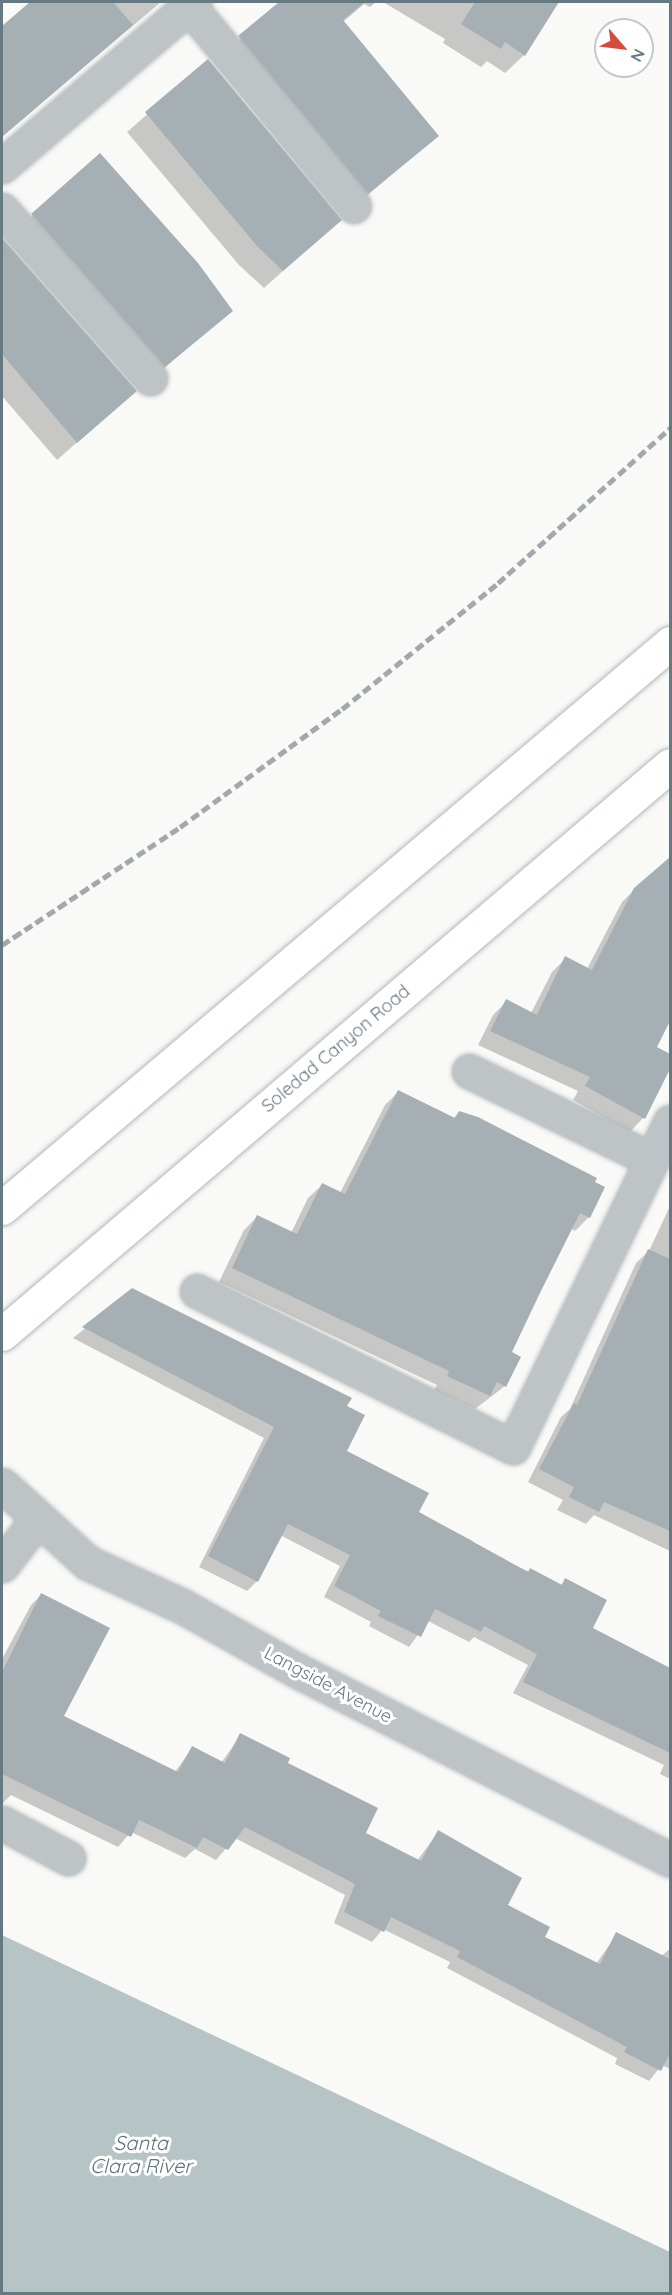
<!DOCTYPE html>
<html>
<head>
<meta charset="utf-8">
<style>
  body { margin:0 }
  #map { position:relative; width:672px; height:2295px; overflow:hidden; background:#f9f9f7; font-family:Quicksand,sans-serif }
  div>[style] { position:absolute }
  .water>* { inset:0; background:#b6c4c6 }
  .shadow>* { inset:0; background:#0003 }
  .building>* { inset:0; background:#a6b0b4 }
  .roads { filter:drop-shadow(0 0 2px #b2b8bb) drop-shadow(0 0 2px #b2b8bb) }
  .minor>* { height:33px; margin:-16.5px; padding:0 16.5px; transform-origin:16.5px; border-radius:16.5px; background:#bec4c6 }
  .major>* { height:33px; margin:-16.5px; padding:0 16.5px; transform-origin:16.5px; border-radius:16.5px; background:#fff }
  .rail>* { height:4.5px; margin-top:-2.25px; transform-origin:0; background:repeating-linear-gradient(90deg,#a1a9ad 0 9px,transparent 0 13.5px) }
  span { translate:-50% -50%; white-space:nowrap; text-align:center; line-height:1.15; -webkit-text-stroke:6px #fff; paint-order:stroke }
  .street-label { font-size:18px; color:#667880 }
  .water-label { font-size:20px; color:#617679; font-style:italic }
  .frame { position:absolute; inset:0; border:3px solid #667880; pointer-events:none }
  .north { position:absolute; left:594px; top:18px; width:60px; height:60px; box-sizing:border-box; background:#fff; border:2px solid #c2c9cc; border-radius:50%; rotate:118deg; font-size:16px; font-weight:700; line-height:24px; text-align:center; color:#667880 }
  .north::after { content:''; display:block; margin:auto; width:21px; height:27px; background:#d54b3c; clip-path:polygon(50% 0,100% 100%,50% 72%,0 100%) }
</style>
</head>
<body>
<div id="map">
  <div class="water">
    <div style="clip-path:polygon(2px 1935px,670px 2252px,670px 2293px,2px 2293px)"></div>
  </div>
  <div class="shadow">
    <div style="clip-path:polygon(34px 2px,161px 2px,2px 136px,2px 30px)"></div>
    <div style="clip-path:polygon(281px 2px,376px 2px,370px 7px,364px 4px,343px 22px,437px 136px,349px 211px,221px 56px)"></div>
    <div style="clip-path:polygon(383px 2px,558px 2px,524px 55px,505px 73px,487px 61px,481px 67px,443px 43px,445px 39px)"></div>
    <div style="clip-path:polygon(208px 61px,340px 220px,264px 288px,239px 265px,127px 132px)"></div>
    <div style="clip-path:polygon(100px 155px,231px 310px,146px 384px,13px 234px)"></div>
    <div style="clip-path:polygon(2px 240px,135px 391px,57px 460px,2px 396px)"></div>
    <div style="clip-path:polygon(670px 867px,670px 1018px,655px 1048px,670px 1056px,670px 1066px,643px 1118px,630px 1132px,573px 1100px,578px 1091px,478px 1045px,493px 1015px,507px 1001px,531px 1013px,552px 972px,566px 958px,587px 969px,622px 902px,637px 887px)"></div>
    <div style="clip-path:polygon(399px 1091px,453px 1119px,459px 1112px,589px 1217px,575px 1231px,570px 1228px,510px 1352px,505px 1386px,475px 1409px,434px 1390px,437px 1385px,219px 1282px,244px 1230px,258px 1216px,291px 1233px,308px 1198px,322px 1185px,340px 1193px,385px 1105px)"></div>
    <div style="clip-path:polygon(670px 1206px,670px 1551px,594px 1515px,586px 1524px,557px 1510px,563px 1500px,528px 1482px,561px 1417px,570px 1409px,636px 1263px,649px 1251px)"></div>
    <div style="clip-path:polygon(132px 1290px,345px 1407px,345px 1452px,417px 1512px,473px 1541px,471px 1545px,560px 1586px,565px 1580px,591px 1628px,670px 1670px,670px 1779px,660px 1774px,664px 1765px,513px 1693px,528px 1665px,474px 1637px,469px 1642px,428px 1621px,409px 1647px,369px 1626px,371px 1622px,324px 1597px,340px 1566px,280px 1535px,257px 1581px,247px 1591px,199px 1567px,264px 1438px,73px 1338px)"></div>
    <div style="clip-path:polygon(42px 1594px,62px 1717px,175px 1772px,192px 1748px,221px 1763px,241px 1735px,286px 1763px,364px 1834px,417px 1861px,438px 1832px,506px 1906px,543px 1937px,596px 1964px,617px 1934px,661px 1956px,670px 1949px,670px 2069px,662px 2065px,649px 2081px,615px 2064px,617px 2058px,447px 1968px,450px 1962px,383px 1929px,372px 1942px,334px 1923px,345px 1895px,235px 1838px,216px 1860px,195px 1849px,185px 1858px,131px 1832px,118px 1847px,11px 1795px,2px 1804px,2px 1659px,31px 1605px)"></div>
  </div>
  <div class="building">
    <div style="clip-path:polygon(30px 2px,113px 2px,133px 25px,2px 137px,2px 26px)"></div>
    <div style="clip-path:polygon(279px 2px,365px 2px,343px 20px,439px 136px,368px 194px,238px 36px)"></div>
    <div style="clip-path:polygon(475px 2px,559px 2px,525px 56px,505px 42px,501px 49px,461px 24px)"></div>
    <div style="clip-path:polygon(208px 59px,342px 220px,283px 271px,257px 246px,145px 112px)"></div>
    <div style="clip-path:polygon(100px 153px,198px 263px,233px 311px,165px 367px,31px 214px)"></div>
    <div style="clip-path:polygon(3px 239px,137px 391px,77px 443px,2px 354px)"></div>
    <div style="clip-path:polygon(670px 857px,670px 1021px,657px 1047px,670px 1054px,670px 1069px,645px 1119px,585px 1086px,590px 1077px,490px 1031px,506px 999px,537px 1015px,565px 956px,592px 970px,634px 888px)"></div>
    <div style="clip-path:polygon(398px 1090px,455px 1118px,459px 1111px,478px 1117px,597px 1178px,595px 1182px,605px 1187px,590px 1218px,580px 1213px,539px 1295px,512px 1352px,521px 1357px,506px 1387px,497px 1382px,490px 1396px,447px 1376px,449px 1371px,232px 1268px,257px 1215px,297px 1234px,322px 1183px,345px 1194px)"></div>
    <div style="clip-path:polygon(648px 1249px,670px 1259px,670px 1531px,604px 1502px,599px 1512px,569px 1497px,574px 1487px,539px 1469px,574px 1403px,577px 1405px)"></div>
    <div style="clip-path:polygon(132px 1288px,352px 1398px,347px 1406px,365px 1415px,347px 1451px,429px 1493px,419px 1512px,528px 1572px,530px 1568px,562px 1585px,565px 1578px,607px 1600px,593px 1628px,670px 1668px,670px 1753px,523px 1682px,537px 1654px,484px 1626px,481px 1632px,435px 1609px,421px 1637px,378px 1616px,381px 1611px,334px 1586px,350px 1555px,288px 1524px,258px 1582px,208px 1556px,274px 1427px,82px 1327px)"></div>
    <div style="clip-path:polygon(41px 1593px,110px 1628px,64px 1716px,178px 1772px,192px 1746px,225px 1763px,240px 1733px,290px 1758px,288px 1763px,378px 1808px,366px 1833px,421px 1861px,438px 1830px,522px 1878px,508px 1905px,550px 1927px,545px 1937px,600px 1964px,616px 1932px,670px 1959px,670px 2053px,661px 2071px,624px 2052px,627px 2047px,457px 1957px,460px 1951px,391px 1917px,384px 1932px,344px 1912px,355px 1884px,245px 1827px,228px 1850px,203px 1837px,197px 1848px,139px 1820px,131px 1837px,2px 1774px,2px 1672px)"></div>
  </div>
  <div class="roads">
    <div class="minor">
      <div style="left:189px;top:6px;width:259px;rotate:50.5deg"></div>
      <div style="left:2px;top:166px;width:253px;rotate:-40.5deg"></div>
      <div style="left:2px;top:210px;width:224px;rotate:48.6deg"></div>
      <div style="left:469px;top:1071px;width:203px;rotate:25.9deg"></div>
      <div style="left:197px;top:1291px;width:352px;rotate:26.3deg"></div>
      <div style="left:513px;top:1447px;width:361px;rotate:-64.2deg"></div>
      <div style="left:2px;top:1485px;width:116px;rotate:42.2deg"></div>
      <div style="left:88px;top:1563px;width:103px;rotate:24.6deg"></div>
      <div style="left:182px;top:1606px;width:131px;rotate:29.3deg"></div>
      <div style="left:296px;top:1670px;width:419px;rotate:26.9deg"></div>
      <div style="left:2px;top:1565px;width:59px;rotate:-52.5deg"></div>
      <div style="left:2px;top:1823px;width:75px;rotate:27.9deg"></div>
    </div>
    <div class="major">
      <div style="left:2px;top:1208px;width:875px;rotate:-40.22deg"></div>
      <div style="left:2px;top:1334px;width:877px;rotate:-40.42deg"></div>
    </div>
  </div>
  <div class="rail">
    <div style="left:2px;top:945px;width:214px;rotate:-33.5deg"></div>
    <div style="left:180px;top:827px;width:200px;rotate:-36.1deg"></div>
    <div style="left:342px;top:709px;width:201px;rotate:-38.9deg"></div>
    <div style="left:498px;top:583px;width:232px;rotate:-42deg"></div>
  </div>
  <div class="street-label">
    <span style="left:336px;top:1049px;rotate:-40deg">Soledad Canyon Road</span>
    <span style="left:328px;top:1685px;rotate:28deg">Langside Avenue</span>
  </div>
  <div class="water-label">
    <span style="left:141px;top:2154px">Santa<br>Clara River</span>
  </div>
  <div class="frame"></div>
  <div class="north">N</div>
</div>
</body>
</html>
